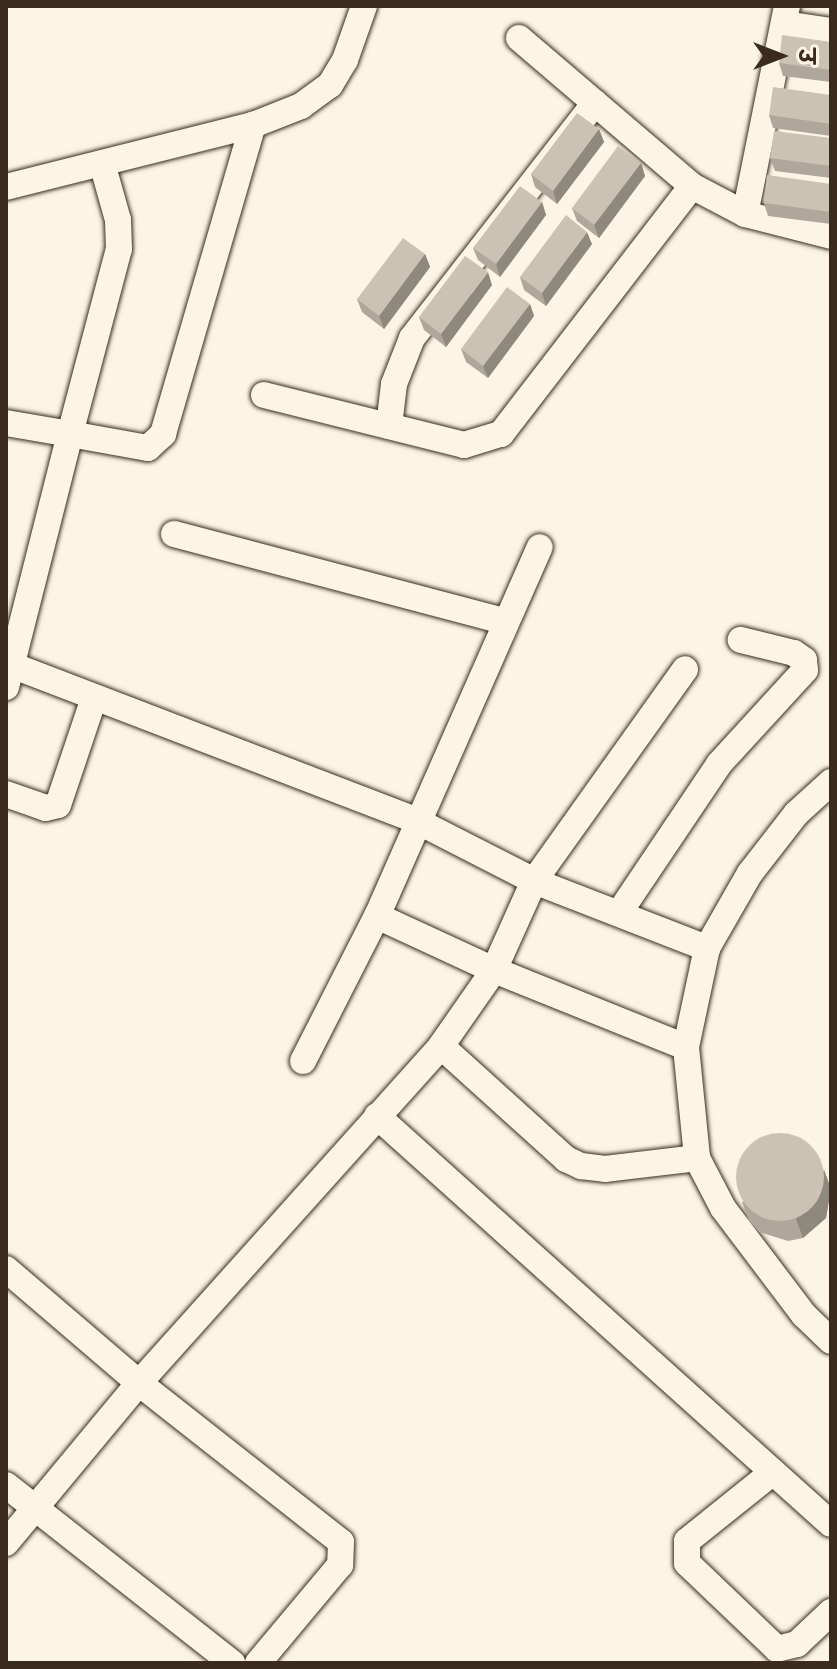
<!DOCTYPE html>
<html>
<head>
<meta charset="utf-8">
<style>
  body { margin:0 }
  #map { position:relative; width:837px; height:1669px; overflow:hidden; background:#fcf5e5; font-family:Mynerve,"Playpen Sans Deva",sans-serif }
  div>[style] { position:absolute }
  .roads { filter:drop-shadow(0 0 2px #3b2a1e) drop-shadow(0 0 2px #3b2a1e) }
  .minor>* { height:26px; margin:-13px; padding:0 13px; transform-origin:13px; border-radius:13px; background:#fcf5e5 }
  .wall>* { inset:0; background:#afa79a }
  .shaded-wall>* { inset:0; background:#8f887d }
  .building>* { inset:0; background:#ccc2b3 }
  .round { border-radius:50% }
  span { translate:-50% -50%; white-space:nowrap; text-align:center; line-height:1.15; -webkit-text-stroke:8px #fcf5e5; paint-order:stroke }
  .frame { position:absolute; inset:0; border:8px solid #3b2a1e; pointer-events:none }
  .north { position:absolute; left:741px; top:16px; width:80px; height:80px; -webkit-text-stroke:6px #fcf5e5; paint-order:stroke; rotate:90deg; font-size:22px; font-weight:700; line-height:32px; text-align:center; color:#3b2a1e }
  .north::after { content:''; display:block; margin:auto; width:28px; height:36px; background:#3b2a1e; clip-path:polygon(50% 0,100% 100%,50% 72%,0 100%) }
</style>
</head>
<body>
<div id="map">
  <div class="roads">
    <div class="minor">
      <div style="left:787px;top:6px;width:212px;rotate:101.4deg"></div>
      <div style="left:745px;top:214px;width:89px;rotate:14.3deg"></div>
      <div style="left:785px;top:24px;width:47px;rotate:8.7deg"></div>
      <div style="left:519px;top:38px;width:228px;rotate:40.5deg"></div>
      <div style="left:692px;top:186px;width:60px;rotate:27.8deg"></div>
      <div style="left:6px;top:187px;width:255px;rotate:-14.1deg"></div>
      <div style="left:253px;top:125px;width:52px;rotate:-21.6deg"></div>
      <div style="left:301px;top:106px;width:36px;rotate:-36deg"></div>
      <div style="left:330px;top:85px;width:29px;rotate:-59deg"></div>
      <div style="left:345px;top:60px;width:57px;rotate:-70.6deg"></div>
      <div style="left:264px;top:395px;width:206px;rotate:14deg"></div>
      <div style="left:464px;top:445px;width:39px;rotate:-17deg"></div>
      <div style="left:501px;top:434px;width:313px;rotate:-52.4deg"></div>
      <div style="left:6px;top:423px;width:65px;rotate:9.8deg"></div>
      <div style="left:70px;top:434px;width:191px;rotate:-75.2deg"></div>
      <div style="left:119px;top:249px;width:29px;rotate:-92deg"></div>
      <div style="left:118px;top:220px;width:59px;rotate:-105.7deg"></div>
      <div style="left:389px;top:426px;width:42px;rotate:-83.2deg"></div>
      <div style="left:394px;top:384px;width:49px;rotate:-68.6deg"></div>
      <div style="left:412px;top:338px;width:298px;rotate:-52.1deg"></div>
      <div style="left:174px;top:534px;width:341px;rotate:14.8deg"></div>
      <div style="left:14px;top:666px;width:432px;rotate:21deg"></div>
      <div style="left:417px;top:821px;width:131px;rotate:27.1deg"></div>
      <div style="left:534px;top:881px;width:186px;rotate:21.2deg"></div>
      <div style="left:6px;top:687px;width:261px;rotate:-75.8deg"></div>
      <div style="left:70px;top:434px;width:79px;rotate:10.2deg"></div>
      <div style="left:148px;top:448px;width:21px;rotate:-43deg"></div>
      <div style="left:163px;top:434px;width:322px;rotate:-73.8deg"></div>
      <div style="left:831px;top:782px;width:47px;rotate:137.6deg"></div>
      <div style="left:796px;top:814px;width:75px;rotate:127.9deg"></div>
      <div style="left:750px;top:873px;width:86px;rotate:119.8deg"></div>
      <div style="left:707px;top:948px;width:101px;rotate:102deg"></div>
      <div style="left:686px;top:1047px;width:112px;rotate:84.3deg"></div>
      <div style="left:697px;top:1158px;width:56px;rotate:62.5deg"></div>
      <div style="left:723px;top:1208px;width:134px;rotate:52.9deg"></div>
      <div style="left:804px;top:1315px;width:37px;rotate:44deg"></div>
      <div style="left:6px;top:794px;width:42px;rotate:19.3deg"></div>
      <div style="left:46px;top:808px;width:12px;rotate:-14deg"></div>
      <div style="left:58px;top:805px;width:113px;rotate:-71.4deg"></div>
      <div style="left:619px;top:913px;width:179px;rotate:-56.1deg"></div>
      <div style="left:719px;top:764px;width:127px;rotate:-47.5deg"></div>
      <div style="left:805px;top:670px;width:10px;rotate:-96deg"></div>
      <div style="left:804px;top:660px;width:12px;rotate:-145deg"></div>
      <div style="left:794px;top:653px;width:55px;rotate:-166.2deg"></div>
      <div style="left:377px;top:916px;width:129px;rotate:24.8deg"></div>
      <div style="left:494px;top:970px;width:98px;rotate:-65.8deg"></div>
      <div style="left:534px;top:881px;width:260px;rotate:-54.5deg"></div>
      <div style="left:441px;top:1046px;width:169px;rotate:42.1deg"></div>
      <div style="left:566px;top:1159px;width:17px;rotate:25deg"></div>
      <div style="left:581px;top:1166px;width:24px;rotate:7deg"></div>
      <div style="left:605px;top:1169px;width:93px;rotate:-6.8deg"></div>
      <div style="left:303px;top:1061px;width:163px;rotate:-63deg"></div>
      <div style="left:377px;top:916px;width:403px;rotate:-66.2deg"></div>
      <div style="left:377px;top:1116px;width:610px;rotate:41.95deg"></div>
      <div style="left:6px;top:1269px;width:175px;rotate:40.6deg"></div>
      <div style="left:139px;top:1383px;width:257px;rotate:38.2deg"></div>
      <div style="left:341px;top:1542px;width:23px;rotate:92deg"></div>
      <div style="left:340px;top:1565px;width:128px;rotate:129.9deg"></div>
      <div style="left:773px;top:1472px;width:110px;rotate:141.3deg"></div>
      <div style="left:687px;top:1541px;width:22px;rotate:90deg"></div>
      <div style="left:687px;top:1563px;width:124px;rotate:43.7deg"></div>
      <div style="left:777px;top:1649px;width:21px;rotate:-14deg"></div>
      <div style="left:797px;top:1644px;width:47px;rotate:-43.3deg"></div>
      <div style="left:6px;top:1485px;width:288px;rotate:38.2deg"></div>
      <div style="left:6px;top:1543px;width:208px;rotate:-50.3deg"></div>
      <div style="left:139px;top:1383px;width:453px;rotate:-48.1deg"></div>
      <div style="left:441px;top:1046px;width:93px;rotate:-55.1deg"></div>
      <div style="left:494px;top:970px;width:207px;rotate:21.9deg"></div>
    </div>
  </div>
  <div class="wall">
    <div style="clip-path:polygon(831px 42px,831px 82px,783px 76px,779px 63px)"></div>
    <div style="clip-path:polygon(831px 95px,831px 136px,773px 128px,769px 115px)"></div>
    <div style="clip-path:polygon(599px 129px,604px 142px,557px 204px,535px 187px,531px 174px)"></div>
    <div style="clip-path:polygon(831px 138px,831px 178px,775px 171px,770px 158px)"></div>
    <div style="clip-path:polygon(641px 163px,645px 176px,599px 238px,577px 221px,572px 208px)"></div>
    <div style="clip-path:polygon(831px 184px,831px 224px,768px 216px,764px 203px)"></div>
    <div style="clip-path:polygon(542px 202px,546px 215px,500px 277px,478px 260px,473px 248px)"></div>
    <div style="clip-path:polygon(592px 244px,546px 306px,524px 290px,520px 277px)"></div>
    <div style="clip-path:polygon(425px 254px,430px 267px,384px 329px,362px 312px,357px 299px)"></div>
    <div style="clip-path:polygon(492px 285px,446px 347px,424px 330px,419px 317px)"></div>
    <div style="clip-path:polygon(530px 304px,534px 316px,488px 378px,466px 362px,461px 349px)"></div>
    <div style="clip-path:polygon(824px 1170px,831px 1189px,826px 1218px,803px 1238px,788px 1241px,759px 1232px,749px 1221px,742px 1202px)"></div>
  </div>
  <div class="shaded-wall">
    <div style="clip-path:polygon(599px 129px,604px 142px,557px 204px,553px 191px)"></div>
    <div style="clip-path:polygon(641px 163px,645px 176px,599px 238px,594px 225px)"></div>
    <div style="clip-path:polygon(542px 202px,546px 215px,500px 277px,496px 264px)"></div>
    <div style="clip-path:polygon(587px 232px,592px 244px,546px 306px,542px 293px)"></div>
    <div style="clip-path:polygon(425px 254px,430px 267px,384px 329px,379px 316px)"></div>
    <div style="clip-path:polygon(488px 272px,492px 285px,446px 347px,441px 334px)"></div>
    <div style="clip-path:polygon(530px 304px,534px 316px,488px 378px,483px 366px)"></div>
    <div style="clip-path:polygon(824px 1170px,831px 1189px,826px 1218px,803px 1238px,796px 1219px)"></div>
  </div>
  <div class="building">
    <div style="clip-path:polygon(782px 35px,831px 42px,831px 70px,779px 63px)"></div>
    <div style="clip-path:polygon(773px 87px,831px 95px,831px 124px,769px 115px)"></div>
    <div style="clip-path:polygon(577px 113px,599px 129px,553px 191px,531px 174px)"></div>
    <div style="clip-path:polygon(774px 131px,831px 138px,831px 166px,770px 158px)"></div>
    <div style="clip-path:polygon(618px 146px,641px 163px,594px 225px,572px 208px)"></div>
    <div style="clip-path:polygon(767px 175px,831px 184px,831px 212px,764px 203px)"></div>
    <div style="clip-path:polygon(520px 186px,542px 202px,496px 264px,473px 248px)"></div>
    <div style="clip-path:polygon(566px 215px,587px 232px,542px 293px,520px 277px)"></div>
    <div style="clip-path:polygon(403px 238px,425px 254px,379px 316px,357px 299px)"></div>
    <div style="clip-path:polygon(465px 256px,488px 272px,441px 334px,419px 317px)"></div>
    <div style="clip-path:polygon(507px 287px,530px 304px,483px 366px,461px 349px)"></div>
    <div class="round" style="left:736px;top:1133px;width:88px;height:88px"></div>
  </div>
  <div class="frame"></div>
  <div class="north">उ</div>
</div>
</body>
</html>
